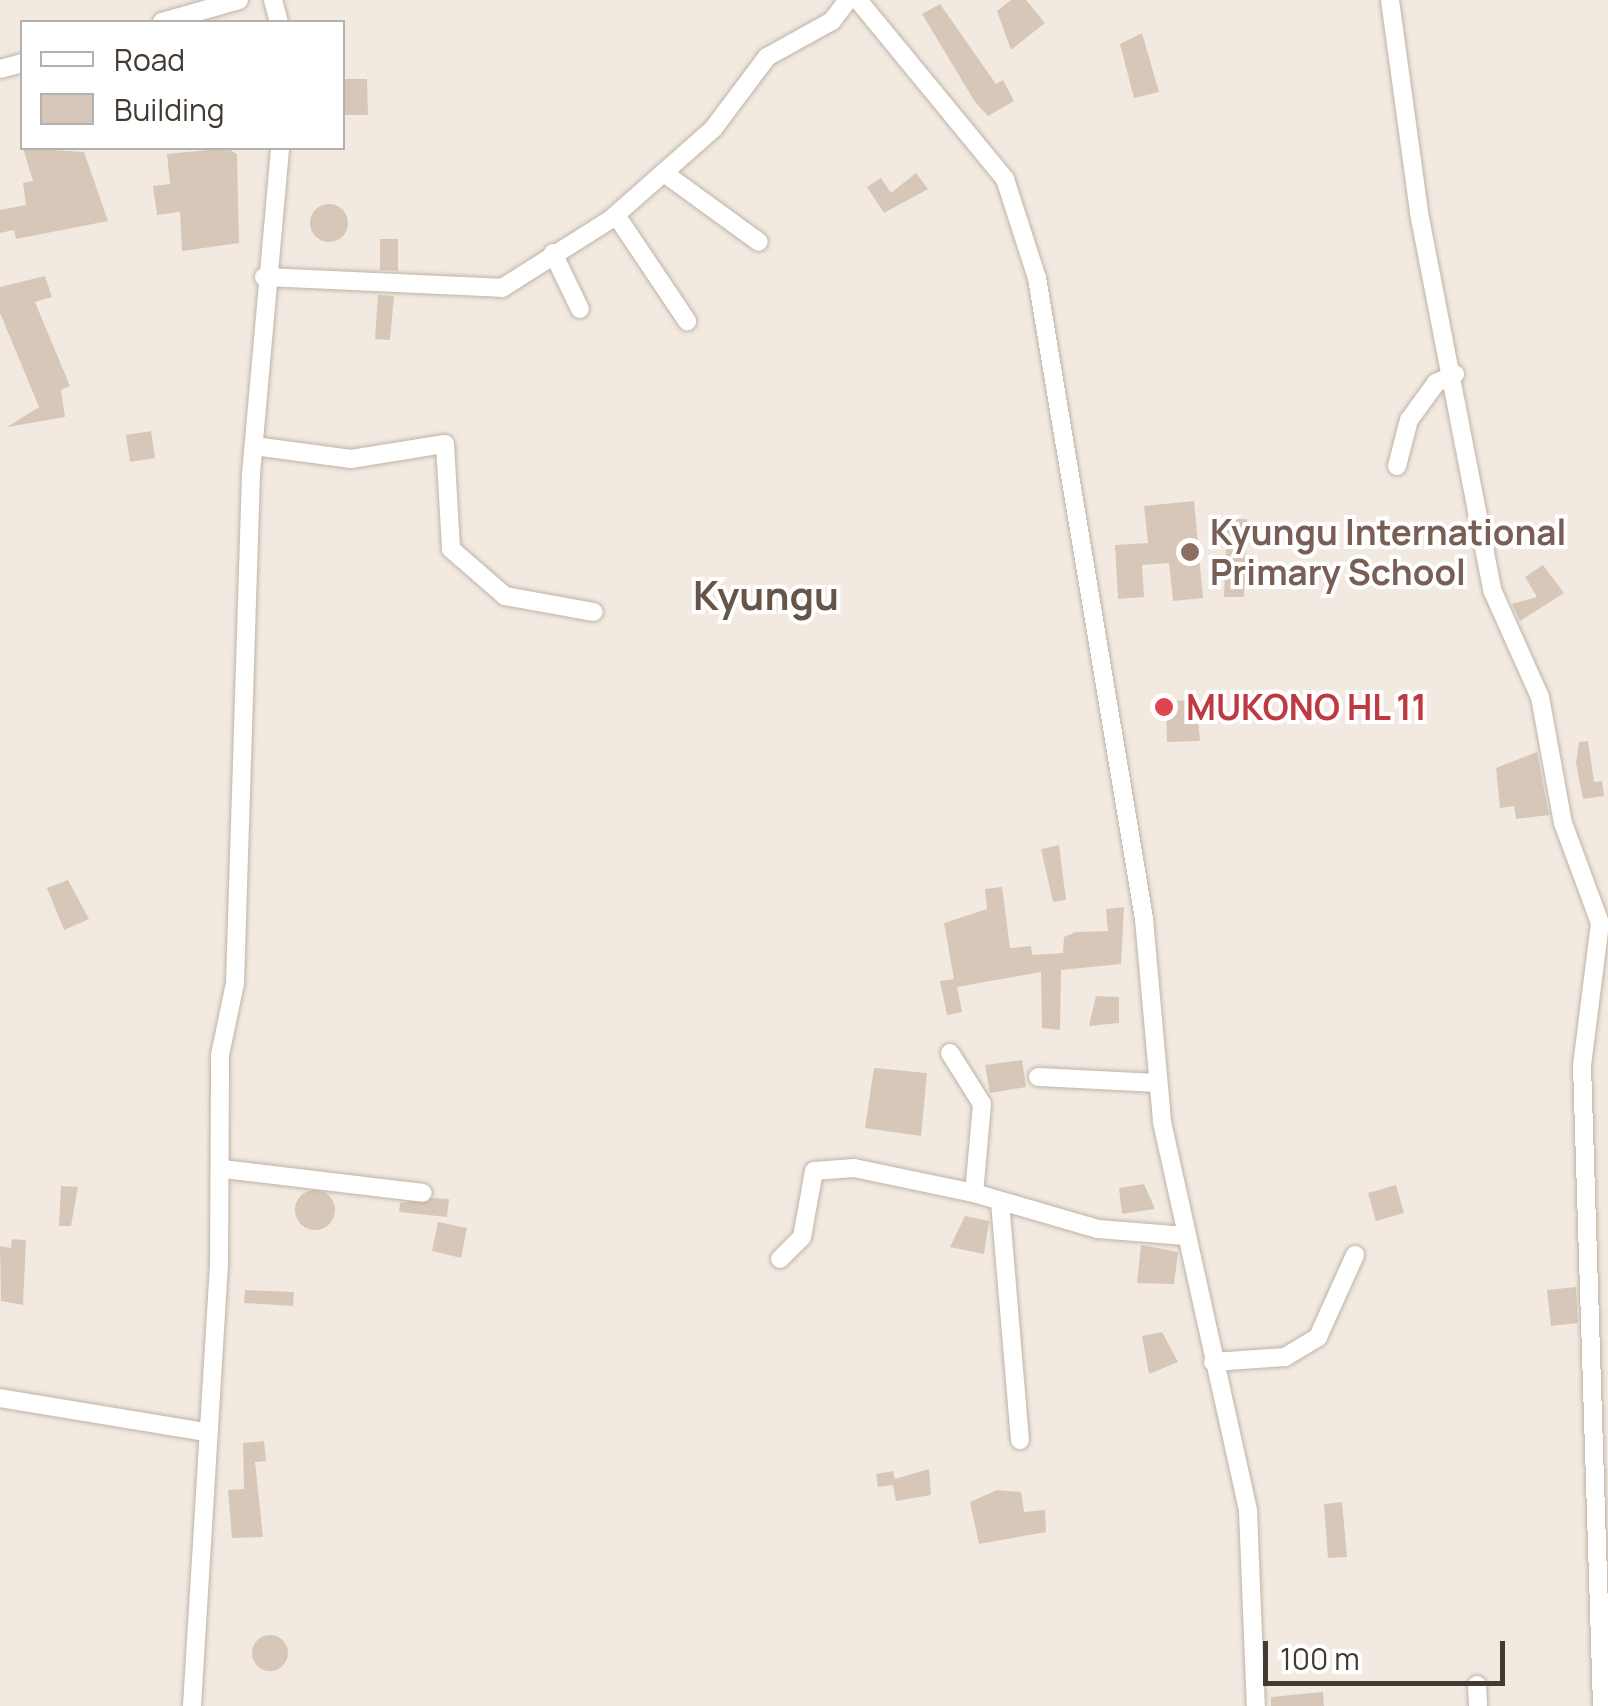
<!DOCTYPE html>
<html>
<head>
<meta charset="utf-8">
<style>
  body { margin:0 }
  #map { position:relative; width:1608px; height:1706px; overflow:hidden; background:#f2eae1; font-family:Manrope,sans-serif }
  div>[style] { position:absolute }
  .building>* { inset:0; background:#d7c7b9 }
  .round { border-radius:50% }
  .roads { filter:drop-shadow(0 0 2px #c0b3a6) drop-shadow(0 0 2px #c0b3a6) }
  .minor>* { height:18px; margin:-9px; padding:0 9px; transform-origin:9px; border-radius:9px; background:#fff }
  .dots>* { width:28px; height:28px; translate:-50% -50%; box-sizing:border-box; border:5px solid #fff; border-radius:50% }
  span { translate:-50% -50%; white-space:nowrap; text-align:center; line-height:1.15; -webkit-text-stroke:8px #fff; paint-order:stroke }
  .education-label { font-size:35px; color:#785e54; font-weight:700 }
  .left { translate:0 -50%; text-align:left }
  .health-label { font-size:35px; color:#be3a42; font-weight:700 }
  .quarter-label { font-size:40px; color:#675648; font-weight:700 }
  .legend { position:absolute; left:20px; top:20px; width:325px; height:130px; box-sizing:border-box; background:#fff; border:2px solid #b4b0ad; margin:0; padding:12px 18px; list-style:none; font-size:30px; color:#433a32 }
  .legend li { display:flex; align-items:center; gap:20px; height:50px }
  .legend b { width:50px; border:2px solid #b4b0ad }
  .scale { position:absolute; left:1263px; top:1641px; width:242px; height:45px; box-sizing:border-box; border:5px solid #433a32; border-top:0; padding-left:12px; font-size:30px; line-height:35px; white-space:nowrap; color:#433a32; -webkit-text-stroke:8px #fff; paint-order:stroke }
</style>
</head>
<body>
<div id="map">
  <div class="building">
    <div style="clip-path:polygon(1011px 0,1026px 0,1045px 23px,1011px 50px,997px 11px)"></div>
    <div style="clip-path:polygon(940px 4px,996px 84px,1003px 80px,1014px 101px,988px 116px,975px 102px,922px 14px)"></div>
    <div style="clip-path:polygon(1142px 33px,1159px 92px,1134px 98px,1120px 44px)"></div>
    <div style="clip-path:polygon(342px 79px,367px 79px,368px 115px,342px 115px)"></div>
    <div style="clip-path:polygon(23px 148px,84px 152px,108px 221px,16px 239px,14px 230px,0 233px,0 210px,26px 205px,23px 183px,33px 181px)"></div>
    <div style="clip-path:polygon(227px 148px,237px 154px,239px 243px,182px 251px,180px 212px,157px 215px,153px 186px,170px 184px,167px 154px)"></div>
    <div style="clip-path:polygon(916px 173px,928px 189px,884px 213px,867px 187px,881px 178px,891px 193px)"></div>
    <div class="round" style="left:310px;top:204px;width:38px;height:38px"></div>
    <div style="clip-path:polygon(380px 239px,398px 239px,398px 271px,380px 270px)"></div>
    <div style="clip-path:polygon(45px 276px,52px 297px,35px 302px,70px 386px,61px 390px,65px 417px,7px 427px,39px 407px,0 313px,0 287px)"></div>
    <div style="clip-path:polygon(378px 295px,394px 296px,390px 340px,375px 339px)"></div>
    <div style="clip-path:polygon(151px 431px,155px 458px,130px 462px,126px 435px)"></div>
    <div style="clip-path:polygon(1194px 501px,1203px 598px,1173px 601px,1169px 563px,1142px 565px,1144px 597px,1118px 599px,1115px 545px,1148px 543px,1144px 506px)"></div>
    <div style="clip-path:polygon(1227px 519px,1247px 519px,1244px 597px,1224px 597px)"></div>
    <div style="clip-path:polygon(1543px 565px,1564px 593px,1520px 621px,1512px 604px,1537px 597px,1525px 577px)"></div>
    <div style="clip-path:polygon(1196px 700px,1200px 741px,1167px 742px,1166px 701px)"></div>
    <div style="clip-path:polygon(1588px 741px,1594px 782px,1602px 781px,1604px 796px,1583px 799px,1576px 763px,1579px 742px)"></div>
    <div style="clip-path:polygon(1537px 752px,1549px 815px,1516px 819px,1514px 806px,1500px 808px,1496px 768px)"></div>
    <div style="clip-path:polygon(1059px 845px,1066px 900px,1053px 902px,1041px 849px)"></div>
    <div style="clip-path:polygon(68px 880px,89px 919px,64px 930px,47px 888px)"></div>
    <div style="clip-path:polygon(1002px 887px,1010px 948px,1031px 946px,1032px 955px,1063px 953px,1064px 937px,1076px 932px,1108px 931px,1106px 909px,1124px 907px,1121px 964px,1061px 970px,1060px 1030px,1042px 1028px,1041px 972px,957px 987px,962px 1012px,947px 1015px,940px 981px,954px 979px,944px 923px,987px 909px,985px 889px)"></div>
    <div style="clip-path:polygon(1096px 996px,1119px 997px,1119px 1023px,1089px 1026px)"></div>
    <div style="clip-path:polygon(1022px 1060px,1026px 1087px,990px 1093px,985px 1065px)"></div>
    <div style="clip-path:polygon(874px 1068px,927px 1073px,921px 1136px,865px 1128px)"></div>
    <div style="clip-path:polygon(1144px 1184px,1155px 1209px,1122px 1214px,1119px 1188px)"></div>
    <div style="clip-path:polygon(1396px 1185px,1404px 1213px,1376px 1221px,1368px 1193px)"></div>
    <div style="clip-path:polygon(61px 1186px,78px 1187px,71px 1226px,59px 1226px)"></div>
    <div class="round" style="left:295px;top:1190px;width:40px;height:40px"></div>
    <div style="clip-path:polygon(434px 1198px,449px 1199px,447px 1217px,399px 1212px,400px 1203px)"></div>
    <div style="clip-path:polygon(965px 1216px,989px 1221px,984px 1254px,950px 1247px)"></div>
    <div style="clip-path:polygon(438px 1222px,467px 1228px,461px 1258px,432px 1251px)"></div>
    <div style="clip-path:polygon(12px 1239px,26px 1240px,23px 1305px,1px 1301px,0 1246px,11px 1248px)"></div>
    <div style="clip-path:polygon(1141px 1245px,1178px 1252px,1174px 1284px,1137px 1283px)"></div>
    <div style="clip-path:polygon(1576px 1287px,1578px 1323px,1551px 1326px,1547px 1290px)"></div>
    <div style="clip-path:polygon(245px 1290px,294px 1292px,293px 1306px,244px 1303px)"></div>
    <div style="clip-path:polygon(1162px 1332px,1178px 1362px,1149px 1374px,1142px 1336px)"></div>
    <div style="clip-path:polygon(264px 1441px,266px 1461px,255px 1462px,263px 1537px,232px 1538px,228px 1490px,244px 1489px,243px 1443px)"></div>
    <div style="clip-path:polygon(929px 1469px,931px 1495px,896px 1501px,893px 1485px,878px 1487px,876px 1474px,893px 1471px,895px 1479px)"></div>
    <div style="clip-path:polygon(997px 1490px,1021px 1492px,1024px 1512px,1045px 1510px,1046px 1532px,979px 1544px,970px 1502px)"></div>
    <div style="clip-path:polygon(1342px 1502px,1347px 1557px,1328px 1558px,1324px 1504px)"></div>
    <div class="round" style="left:252px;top:1635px;width:36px;height:36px"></div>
    <div style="clip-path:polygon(1323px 1692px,1324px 1706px,1271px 1706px,1271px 1697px)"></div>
  </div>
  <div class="roads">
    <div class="minor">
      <div style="left:273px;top:0;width:23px;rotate:75deg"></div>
      <div style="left:858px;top:0;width:232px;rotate:50.6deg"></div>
      <div style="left:1005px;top:179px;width:104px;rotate:72.1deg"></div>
      <div style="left:1037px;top:278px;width:650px;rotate:80.52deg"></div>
      <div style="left:1144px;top:919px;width:204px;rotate:84.9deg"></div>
      <div style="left:1162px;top:1122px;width:398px;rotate:77.5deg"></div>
      <div style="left:1248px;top:1511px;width:195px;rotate:87.7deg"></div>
      <div style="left:1390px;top:0;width:215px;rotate:82.2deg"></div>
      <div style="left:1419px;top:213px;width:386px;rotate:79deg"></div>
      <div style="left:1493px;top:592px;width:115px;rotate:65.9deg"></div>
      <div style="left:1540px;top:697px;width:128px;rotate:79.7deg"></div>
      <div style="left:1563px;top:823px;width:107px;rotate:69.7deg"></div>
      <div style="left:1600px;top:923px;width:143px;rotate:97.2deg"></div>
      <div style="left:1582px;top:1065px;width:641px;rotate:88.21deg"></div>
      <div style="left:162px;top:22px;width:80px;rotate:-15.9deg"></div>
      <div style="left:0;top:69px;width:23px;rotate:-15deg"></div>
      <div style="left:664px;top:173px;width:117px;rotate:36deg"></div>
      <div style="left:616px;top:215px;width:128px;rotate:56.2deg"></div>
      <div style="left:553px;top:253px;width:62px;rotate:64.3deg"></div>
      <div style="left:264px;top:277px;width:238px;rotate:2.6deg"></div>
      <div style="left:502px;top:288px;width:129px;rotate:-32.3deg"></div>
      <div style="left:611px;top:219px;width:136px;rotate:-41.4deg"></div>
      <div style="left:713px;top:129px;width:90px;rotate:-53.1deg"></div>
      <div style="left:767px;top:57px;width:74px;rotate:-29deg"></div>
      <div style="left:832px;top:21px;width:26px;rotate:-53deg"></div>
      <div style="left:254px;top:446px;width:98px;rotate:7.6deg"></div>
      <div style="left:351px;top:459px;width:95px;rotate:-9.1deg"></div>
      <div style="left:445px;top:444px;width:105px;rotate:86.7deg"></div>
      <div style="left:451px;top:549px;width:72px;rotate:41deg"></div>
      <div style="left:505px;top:596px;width:90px;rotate:10.2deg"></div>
      <div style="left:1397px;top:466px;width:48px;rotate:-75.4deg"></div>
      <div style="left:1409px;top:420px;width:46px;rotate:-53.9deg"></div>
      <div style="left:1436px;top:383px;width:21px;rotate:-25deg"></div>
      <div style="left:950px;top:1053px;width:60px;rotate:57.9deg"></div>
      <div style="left:982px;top:1104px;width:89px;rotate:95.1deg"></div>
      <div style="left:974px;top:1193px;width:129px;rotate:16.2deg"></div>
      <div style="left:1098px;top:1229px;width:88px;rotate:4.5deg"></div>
      <div style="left:1038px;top:1077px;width:120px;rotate:2.9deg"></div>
      <div style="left:223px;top:1169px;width:201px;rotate:6.8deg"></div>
      <div style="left:1000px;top:1202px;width:239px;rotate:85.2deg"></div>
      <div style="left:780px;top:1259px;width:31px;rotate:-45deg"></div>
      <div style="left:802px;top:1237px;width:67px;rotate:-79.7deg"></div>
      <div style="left:814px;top:1171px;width:40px;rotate:-4.3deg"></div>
      <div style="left:854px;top:1168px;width:123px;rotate:11.8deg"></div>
      <div style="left:1213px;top:1362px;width:72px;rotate:-4deg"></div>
      <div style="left:1285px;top:1357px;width:39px;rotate:-31deg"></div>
      <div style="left:1318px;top:1337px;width:90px;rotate:-65.7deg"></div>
      <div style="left:0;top:1398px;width:209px;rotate:9.4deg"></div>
      <div style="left:1477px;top:1685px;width:21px;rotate:87deg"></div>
      <div style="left:192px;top:1706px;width:442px;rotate:-86.5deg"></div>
      <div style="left:219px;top:1265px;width:210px;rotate:-89.7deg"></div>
      <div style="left:220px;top:1055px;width:74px;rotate:-78.2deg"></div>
      <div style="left:235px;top:983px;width:509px;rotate:-88.2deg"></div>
      <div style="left:251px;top:474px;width:327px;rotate:-84.9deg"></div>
    </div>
  </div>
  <div class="dots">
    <div style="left:1190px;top:552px;background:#8d6e63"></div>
    <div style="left:1164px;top:707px;background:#e0444e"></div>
  </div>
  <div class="education-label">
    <span class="left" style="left:1210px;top:552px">Kyungu International<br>Primary School</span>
  </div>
  <div class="health-label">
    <span class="left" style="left:1186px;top:707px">MUKONO HL 11</span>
  </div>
  <div class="quarter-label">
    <span style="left:766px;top:595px">Kyungu</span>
  </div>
  <ul class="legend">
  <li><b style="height:12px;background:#fff"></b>Road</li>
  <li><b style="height:28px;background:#d7c7b9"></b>Building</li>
  </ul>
  <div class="scale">100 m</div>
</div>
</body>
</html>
